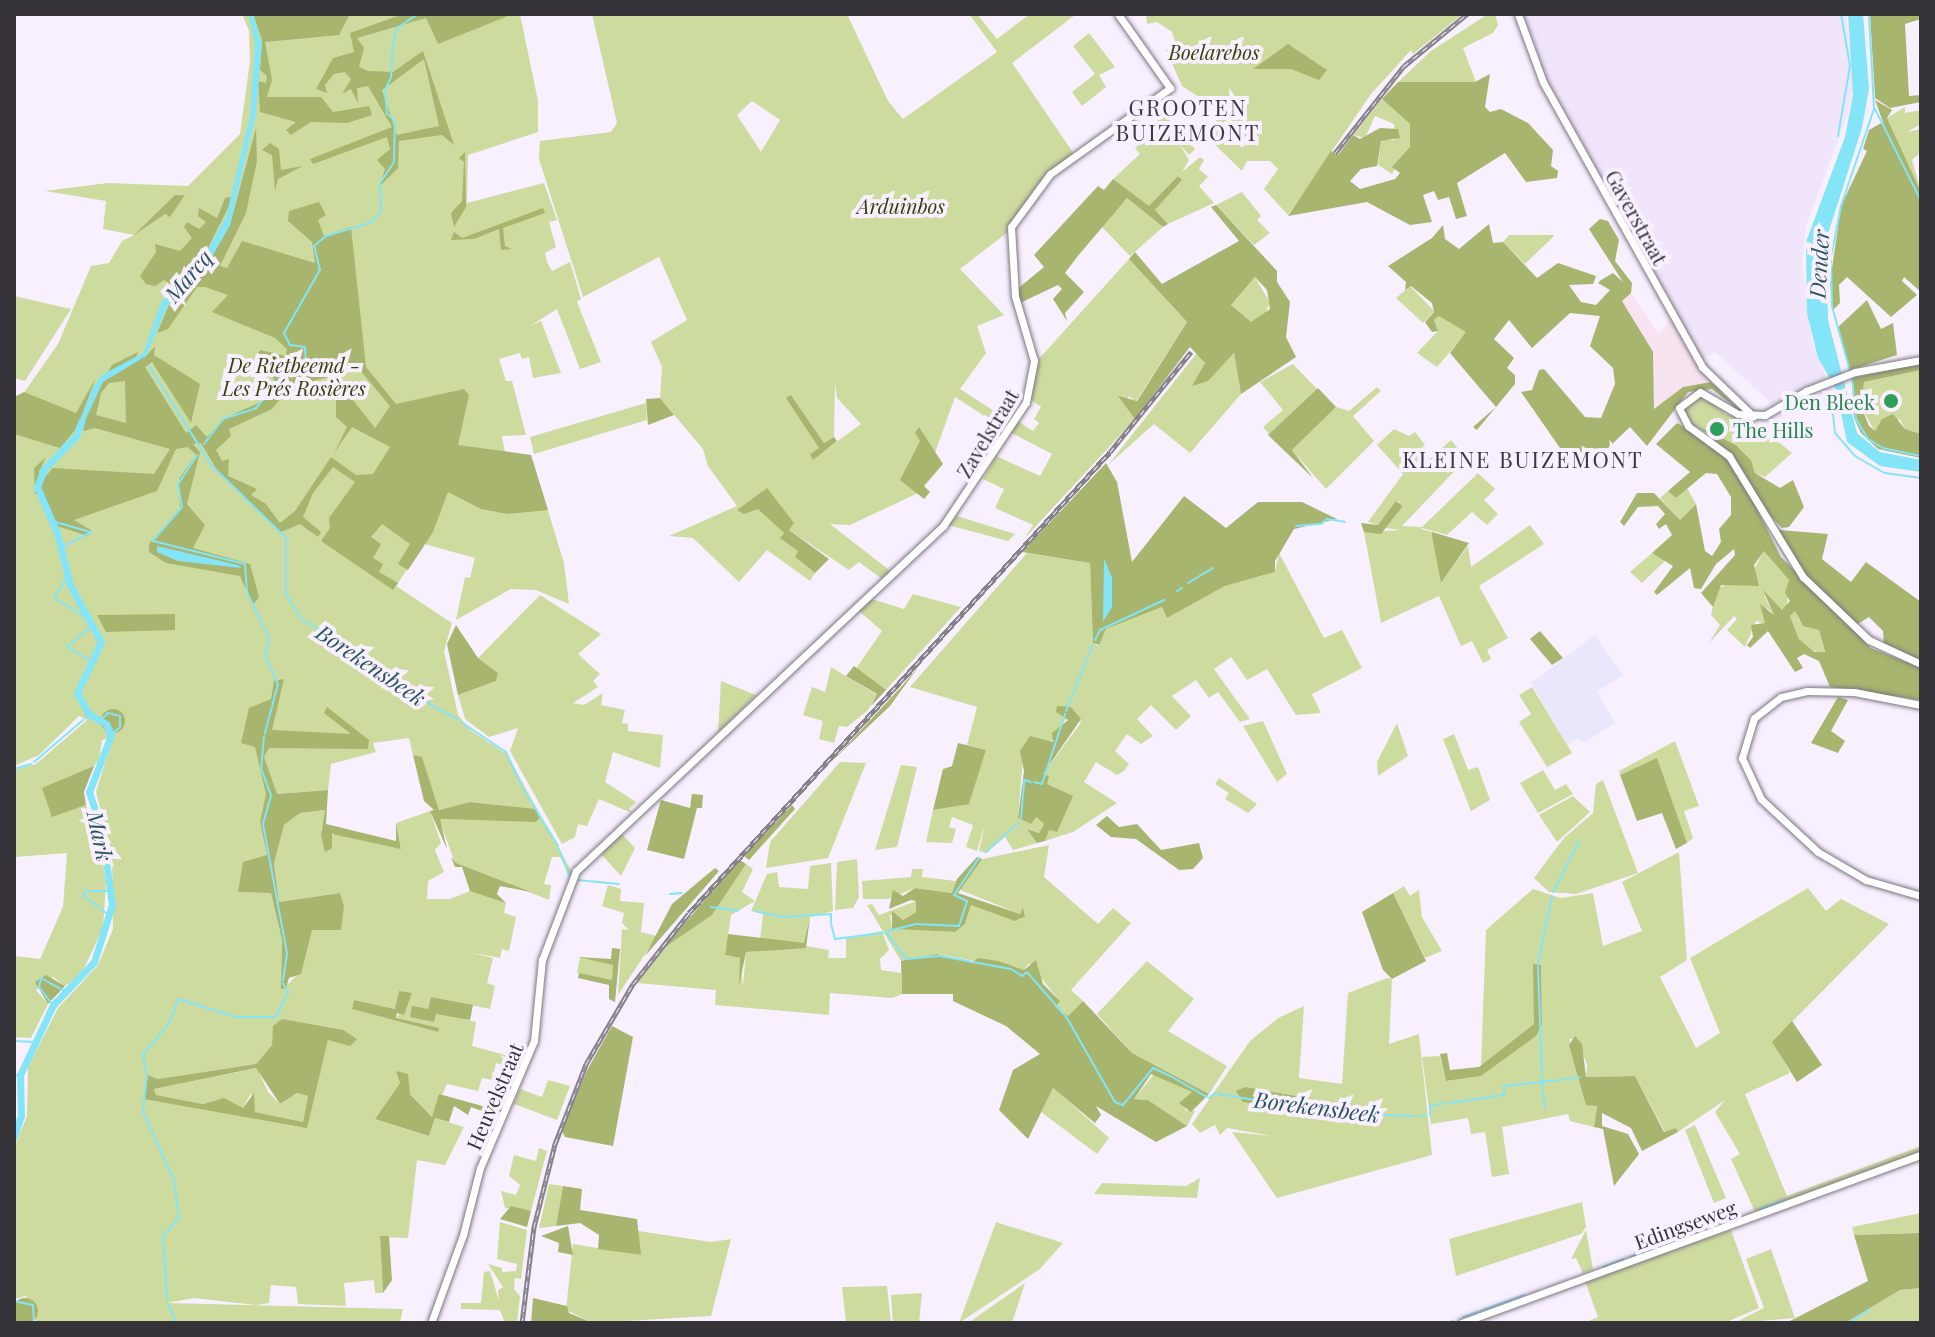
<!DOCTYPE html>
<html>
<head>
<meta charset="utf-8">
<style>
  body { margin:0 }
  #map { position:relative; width:1935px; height:1337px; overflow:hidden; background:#f8f0fe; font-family:"Playfair Display",serif }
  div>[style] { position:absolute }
  .commercial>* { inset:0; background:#f8e3f1 }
  .built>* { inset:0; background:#f0e5fa }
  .education>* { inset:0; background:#eae7fd }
  .green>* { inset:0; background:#cedb9f }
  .forest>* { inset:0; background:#a7b56e }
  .round { border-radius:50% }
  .water>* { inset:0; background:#84e5f9 }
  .stream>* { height:2px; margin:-1px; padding:0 1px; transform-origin:1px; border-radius:1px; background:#84e5f9 }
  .river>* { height:7px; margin:-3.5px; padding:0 3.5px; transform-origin:3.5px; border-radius:3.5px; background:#84e5f9 }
  .roads { filter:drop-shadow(0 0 2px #7c7581) drop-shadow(0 0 2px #7c7581) }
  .secondary>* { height:7px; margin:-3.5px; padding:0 3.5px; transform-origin:3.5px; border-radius:3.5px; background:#fff }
  .rail>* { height:5px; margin-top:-2.5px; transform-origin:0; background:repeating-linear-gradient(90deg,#f8f0fe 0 6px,#86818a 0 12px); box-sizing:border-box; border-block:2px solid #86818a }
  .dots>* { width:22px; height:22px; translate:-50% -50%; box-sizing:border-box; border:4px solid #f8f0fe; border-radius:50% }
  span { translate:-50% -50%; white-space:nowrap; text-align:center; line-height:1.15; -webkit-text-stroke:8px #f8f0fe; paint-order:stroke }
  .park-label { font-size:20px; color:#374008; font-style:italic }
  .street-label { font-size:20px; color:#363338 }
  .leisure-label { font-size:20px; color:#27864d }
  .right { translate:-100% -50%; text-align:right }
  .left { translate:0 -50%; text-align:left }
  .neighbourhood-label { font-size:22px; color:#3d3741; letter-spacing:2px }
  .water-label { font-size:22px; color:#29545d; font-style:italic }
  .frame { position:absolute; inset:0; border:16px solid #363338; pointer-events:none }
</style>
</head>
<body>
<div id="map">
  <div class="commercial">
    <div style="clip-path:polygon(1631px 293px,1659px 335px,1670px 318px,1711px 382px,1687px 386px,1654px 409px,1654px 382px,1622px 301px,1622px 296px)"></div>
  </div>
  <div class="built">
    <div style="clip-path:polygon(1522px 14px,1846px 14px,1853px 87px,1848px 114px,1806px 226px,1802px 262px,1812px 342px,1826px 378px,1772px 404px,1715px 352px,1701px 360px,1546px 79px)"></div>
  </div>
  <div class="education">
    <div style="clip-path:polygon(1595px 635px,1623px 675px,1597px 692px,1615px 723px,1585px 742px,1576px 739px,1567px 745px,1531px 683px)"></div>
  </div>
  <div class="green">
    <div style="clip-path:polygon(evenodd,242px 14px,520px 14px,538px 101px,538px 132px,468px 155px,467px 203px,544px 183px,557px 220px,549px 222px,556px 247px,545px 253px,547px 262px,552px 271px,570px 262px,581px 299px,577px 302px,601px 362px,580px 369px,557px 309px,530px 326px,541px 321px,561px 373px,533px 378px,529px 357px,522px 359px,520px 353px,499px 359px,506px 381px,512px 381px,526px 435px,502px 436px,505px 453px,531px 455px,564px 563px,569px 604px,536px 590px,511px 589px,456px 620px,465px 577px,470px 578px,475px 558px,424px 544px,396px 586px,452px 623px,444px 651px,458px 715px,470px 730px,507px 754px,537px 809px,470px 802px,439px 810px,422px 758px,413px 755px,409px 738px,373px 743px,376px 752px,331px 764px,328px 790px,277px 794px,267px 802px,260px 822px,267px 855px,239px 892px,271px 893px,282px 940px,281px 985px,288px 984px,296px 976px,311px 930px,327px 927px,340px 893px,279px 902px,274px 864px,284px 825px,300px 813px,326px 810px,321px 831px,332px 845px,328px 836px,337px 834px,401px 848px,396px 823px,430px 811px,441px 843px,435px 850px,444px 872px,428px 881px,427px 899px,450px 899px,470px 891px,488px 894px,506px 903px,504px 913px,516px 917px,509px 951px,502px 949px,500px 958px,468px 952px,493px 958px,487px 983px,495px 986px,490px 1009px,431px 997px,428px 1009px,476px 1022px,472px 1046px,524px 1060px,520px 1070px,496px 1063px,492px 1080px,482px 1078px,478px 1091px,447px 1084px,432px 1117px,400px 1083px,375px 1119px,429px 1136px,435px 1118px,464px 1127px,445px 1165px,417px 1160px,408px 1238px,380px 1237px,383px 1293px,375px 1293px,374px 1280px,344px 1283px,346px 1306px,298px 1304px,296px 1287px,271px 1285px,269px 1303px,257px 1305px,194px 1298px,167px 1303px,403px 1309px,400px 1323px,37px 1323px,26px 1296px,14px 1299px,14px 1148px,27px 1116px,28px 1067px,58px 1008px,98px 965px,113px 929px,112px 854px,96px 792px,113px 737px,102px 740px,99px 760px,52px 816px,86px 805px,98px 832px,106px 883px,103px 928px,81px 975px,65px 986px,53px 977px,36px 990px,48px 1004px,31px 1038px,14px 1037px,14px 956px,40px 959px,63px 907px,67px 853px,14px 857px,14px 770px,36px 764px,87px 720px,79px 716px,39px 755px,14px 766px,14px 397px,23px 394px,58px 344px,91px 266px,109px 263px,122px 241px,134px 235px,103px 229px,106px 201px,45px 191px,108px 183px,188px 186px,240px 134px,250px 61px,249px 31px,242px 14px,412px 994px,396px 1019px,438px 1032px,352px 1009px,354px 1000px,395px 1009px,412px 994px,242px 14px,273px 1033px,355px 1043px,328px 1040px,306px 1127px,144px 1098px,148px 1075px,158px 1079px,256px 1064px,272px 1045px,273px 1033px)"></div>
    <div style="clip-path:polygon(evenodd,592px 14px,847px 14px,888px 101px,903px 119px,997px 52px,969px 14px,977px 14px,997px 39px,1030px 14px,1075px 15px,1012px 63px,1074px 154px,1037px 185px,1008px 232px,960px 269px,1004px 315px,977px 326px,986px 353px,960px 389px,1011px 422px,1006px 430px,955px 397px,935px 453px,921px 441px,901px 480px,918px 493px,850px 525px,830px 524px,893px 573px,885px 581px,859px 562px,849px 570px,789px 530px,767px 489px,744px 514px,758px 508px,784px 533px,781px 538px,799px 551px,795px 557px,815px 573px,810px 581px,767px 550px,739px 582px,693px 538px,669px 536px,737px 506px,708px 466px,703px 449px,660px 398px,662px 367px,651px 342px,687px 320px,659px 257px,583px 297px,539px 159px,540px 141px,611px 132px,617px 123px,592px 14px,752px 101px,780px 120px,761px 152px,737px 115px,752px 101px,592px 14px,835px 383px,837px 398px,861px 424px,813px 459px,810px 454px,819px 448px,791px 395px,824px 443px,834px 437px,835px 383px)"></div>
    <div style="clip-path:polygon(1146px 14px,1463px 14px,1413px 54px,1411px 50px,1371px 94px,1288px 215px,1264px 189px,1278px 169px,1270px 161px,1247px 161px,1242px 171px,1206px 136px,1216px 127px,1216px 108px,1182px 86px,1166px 50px,1176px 44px,1172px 32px,1157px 22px,1147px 24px)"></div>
    <div style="clip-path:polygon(1488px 14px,1495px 14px,1498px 25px,1493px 33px,1463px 48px,1476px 82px,1398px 82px,1431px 51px)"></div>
    <div style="clip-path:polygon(1089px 33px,1115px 67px,1099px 75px,1106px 87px,1082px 106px,1072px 92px,1095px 74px,1073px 46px)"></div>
    <div style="clip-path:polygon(1382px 99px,1410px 124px,1410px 147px,1392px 174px,1378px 165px,1381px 140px,1395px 140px,1394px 124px,1375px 116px,1365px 138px,1353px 135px)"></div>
    <div style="clip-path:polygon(1905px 107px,1905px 113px,1921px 110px,1921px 124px,1907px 132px,1921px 129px,1921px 152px,1912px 160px,1921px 192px,1887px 118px)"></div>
    <div style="clip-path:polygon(1164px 114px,1195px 149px,1189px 155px,1180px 145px,1189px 160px,1182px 172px,1200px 157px,1204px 160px,1199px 169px,1208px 177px,1199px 186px,1214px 203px,1168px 224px,1155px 210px,1182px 180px,1178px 176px,1149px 207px,1113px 179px,1140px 154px,1135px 148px,1151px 135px,1148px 129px)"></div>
    <div style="clip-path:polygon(1242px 192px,1261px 216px,1257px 220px,1270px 233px,1254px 245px,1216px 205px)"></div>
    <div style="clip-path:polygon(1127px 198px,1163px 227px,1130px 256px,1101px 226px)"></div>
    <div style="clip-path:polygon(1509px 235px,1553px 235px,1554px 236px,1525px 264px,1503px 242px)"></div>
    <div style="clip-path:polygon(1129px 259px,1187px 322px,1136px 401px,1128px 396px,1135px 419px,1024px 539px,1033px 525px,995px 508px,1004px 489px,983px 479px,996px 456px,1040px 476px,1052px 454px,1010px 432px,1018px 421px,1033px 431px,1039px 423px,1034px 419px,1041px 407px,1030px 399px,1037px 361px)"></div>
    <div style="clip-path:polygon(1255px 277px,1270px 303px,1263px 317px,1251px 322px,1231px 305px)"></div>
    <div style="clip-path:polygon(1410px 286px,1434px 311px,1423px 323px,1396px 298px)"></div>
    <div style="clip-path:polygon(14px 296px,71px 309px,25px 381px,14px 378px)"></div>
    <div style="clip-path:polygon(1439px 315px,1467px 332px,1437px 367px,1417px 353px,1438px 331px,1434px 321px)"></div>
    <div style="clip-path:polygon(1197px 353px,1205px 363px,1194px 383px,1216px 372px,1234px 353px,1241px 394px,1190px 453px,1154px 424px,1108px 465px)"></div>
    <div style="clip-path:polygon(1293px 364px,1317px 389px,1269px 434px,1263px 427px,1283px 410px,1260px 382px)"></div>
    <div style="clip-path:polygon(1921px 370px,1921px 434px,1905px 429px,1900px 419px,1875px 432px,1862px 409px,1864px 382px)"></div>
    <div style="clip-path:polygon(1377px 387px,1381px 391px,1353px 416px,1374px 441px,1326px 489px,1292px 450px,1336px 407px,1349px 411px)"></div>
    <div style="clip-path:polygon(1696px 397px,1707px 397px,1726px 414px,1754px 422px,1792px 453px,1765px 477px,1755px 473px,1751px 460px,1736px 445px,1692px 426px,1682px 409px)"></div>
    <div style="clip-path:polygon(646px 403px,647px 420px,534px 454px,530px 437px)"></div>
    <div style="clip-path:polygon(1394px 429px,1409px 436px,1415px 432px,1425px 445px,1417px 452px,1422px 459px,1430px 459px,1451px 440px,1466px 459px,1402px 526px,1422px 527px,1478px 473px,1495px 489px,1484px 500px,1498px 514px,1487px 525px,1472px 512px,1447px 535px,1422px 528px,1421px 529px,1432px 532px,1441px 583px,1468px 546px,1471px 567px,1530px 525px,1544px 544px,1479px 586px,1508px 638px,1487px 650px,1491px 659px,1483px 663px,1472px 641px,1461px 646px,1439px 596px,1381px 623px,1364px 532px,1400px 530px,1386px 528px,1403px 506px,1398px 501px,1378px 525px,1368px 522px,1403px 474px,1377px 445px)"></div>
    <div style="clip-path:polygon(1687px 488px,1696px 504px,1680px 520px,1660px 498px,1668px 491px,1676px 498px)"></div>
    <div style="clip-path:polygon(957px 516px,1015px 534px,1008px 541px,948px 525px)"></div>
    <div style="clip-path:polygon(1764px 550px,1789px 580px,1787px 607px,1782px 610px,1764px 595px,1774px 615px,1767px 608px,1765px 624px,1756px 621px,1745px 647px,1727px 630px,1737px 619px,1734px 616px,1709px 643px,1720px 625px,1711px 615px,1717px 589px,1754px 570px)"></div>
    <div style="clip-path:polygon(1027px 553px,1090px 563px,1093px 643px,1098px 646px,1106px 629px,1162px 607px,1167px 618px,1225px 586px,1275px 572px,1279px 553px,1324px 638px,1342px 630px,1362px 668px,1312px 694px,1321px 713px,1296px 715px,1267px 669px,1247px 680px,1231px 657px,1214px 669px,1250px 719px,1240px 722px,1218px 692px,1209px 698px,1196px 680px,1172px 696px,1191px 716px,1176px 730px,1151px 705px,1137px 719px,1153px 736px,1141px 744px,1127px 734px,1115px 751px,1129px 764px,1124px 771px,1117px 775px,1096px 762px,1084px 782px,1117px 803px,1073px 832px,1045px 841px,1048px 829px,1056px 832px,1072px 796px,1047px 784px,1043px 774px,1080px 724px,1081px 719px,1067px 717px,1050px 744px,1030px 736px,1023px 757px,1018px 818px,1036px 817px,1044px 824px,1039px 833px,1029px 829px,1037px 843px,1013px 850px,1005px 837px,986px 853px,979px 851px,985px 824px,977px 851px,966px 847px,973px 825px,952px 817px,949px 827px,956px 829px,952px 843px,926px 842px,933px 810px,969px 803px,986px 750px,967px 745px,977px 707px,910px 687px)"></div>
    <div style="clip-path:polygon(1652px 553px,1666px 560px,1642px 583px,1630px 572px)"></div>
    <div style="clip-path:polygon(913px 594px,961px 607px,886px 690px,855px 670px,882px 631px,859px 611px,872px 599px,904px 609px)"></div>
    <div style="clip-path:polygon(540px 595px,601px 634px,578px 654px,600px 674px,593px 681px,598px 687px,573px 703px,584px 705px,603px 693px,601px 705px,625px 710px,622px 723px,628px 724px,628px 731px,663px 735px,660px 768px,613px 752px,605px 782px,636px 802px,629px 809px,634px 814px,599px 799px,587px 826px,578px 824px,575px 837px,562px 844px,510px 751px,518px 728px,489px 737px,465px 719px,458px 695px,496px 681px,498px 673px,478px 658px)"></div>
    <div style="clip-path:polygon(1795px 610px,1800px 622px,1819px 630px,1825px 653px,1811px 651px,1799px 639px,1790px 616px)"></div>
    <div style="clip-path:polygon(831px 667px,877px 695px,868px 710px,847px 727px,839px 726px,834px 743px,819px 739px,823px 721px,803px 715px,812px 687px,825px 692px)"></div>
    <div style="clip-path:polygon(721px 681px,756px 695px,718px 733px)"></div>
    <div style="clip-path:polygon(1532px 687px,1572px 753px,1547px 767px,1519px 722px,1531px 714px,1519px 695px)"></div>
    <div style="clip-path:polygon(1263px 721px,1287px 774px,1277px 782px,1243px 726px)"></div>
    <div style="clip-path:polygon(1397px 723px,1408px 756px,1378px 776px,1377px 762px)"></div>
    <div style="clip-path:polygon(1454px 734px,1468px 770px,1478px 767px,1490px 800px,1471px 811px,1443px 739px)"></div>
    <div style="clip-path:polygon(1675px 741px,1699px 806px,1684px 811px,1693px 838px,1687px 843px,1657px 759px,1620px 775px,1619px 771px)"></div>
    <div style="clip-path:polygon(840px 762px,866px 763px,828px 858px,766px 868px,770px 842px)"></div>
    <div style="clip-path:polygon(901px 765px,917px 767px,897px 847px,875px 850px)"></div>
    <div style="clip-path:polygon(1543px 770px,1555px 790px,1566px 784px,1573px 794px,1538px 813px,1520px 783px)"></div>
    <div style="clip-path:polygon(1219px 778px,1257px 804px,1248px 813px,1225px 799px,1229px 793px,1215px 784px)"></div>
    <div style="clip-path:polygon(1603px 780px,1638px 873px,1576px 894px,1549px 892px,1534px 878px,1564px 838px,1593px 813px,1596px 784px)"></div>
    <div style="clip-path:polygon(1573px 796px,1590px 812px,1557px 842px,1539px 815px)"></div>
    <div style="clip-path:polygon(541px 817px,572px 872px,570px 875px,560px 857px,552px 857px,544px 884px,551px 885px,549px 900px,455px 863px,439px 819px,536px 822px)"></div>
    <div style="clip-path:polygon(622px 834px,635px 848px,621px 876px,599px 852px)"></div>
    <div style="clip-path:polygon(1049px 845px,1044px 877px,1098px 924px,1113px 908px,1131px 923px,1071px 990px,1083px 1001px,1068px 1016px,1054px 1007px,1059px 1000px,1029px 963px,1024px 970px,937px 954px,901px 961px,867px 905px,872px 904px,879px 915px,916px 901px,916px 912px,903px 920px,890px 915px,892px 929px,955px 932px,965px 924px,971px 905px,1019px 920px,1025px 917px,1023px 907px,1020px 914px,958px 889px,982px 859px)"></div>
    <div style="clip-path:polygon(1679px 852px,1687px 960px,1660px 977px,1696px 1048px,1720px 1033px,1690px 958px,1808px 888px,1826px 911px,1841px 899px,1889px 924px,1773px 1041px,1790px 1073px,1745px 1094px,1787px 1196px,1921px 1146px,1921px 1152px,1755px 1212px,1731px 1159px,1740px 1154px,1715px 1112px,1725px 1100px,1678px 1132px,1676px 1128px,1665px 1132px,1635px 1076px,1586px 1077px,1587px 1065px,1578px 1039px,1569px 1039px,1597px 1106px,1594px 1127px,1570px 1121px,1568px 1114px,1502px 1127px,1509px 1174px,1492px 1177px,1485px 1132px,1471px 1134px,1468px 1118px,1431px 1124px,1422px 1057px,1440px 1056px,1446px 1081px,1481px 1076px,1536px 1035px,1542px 1023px,1541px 966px,1534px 965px,1534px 1024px,1481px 1066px,1486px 930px,1533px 889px,1561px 898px,1593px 893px,1603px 946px,1642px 931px,1622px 882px)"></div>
    <div style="clip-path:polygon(857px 859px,859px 897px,853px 908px,835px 910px,837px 862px)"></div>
    <div style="clip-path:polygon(831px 863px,833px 911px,810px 917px,805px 944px,760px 940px,763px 914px,751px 911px,767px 874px,777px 872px,779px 887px,808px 889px,810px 866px)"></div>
    <div style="clip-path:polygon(746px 864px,753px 869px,742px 892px,755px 901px,731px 915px,725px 955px,740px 958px,743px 986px,746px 952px,806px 946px,829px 950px,828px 958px,846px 958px,846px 938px,882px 931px,889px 950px,880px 959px,881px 970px,901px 973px,902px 994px,892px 998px,830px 993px,829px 1015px,715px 1005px,716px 990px,637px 983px,661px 950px,712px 915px)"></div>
    <div style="clip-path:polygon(912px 869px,923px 869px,922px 877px,956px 881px,953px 893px,915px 888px,888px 899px,863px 899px,862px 881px,911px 877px)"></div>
    <div style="clip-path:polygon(608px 885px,621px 889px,620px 901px,644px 903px,641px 932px,657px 936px,618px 995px,622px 929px,629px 930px,622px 923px,624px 913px,602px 906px)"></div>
    <div style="clip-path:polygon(1404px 886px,1410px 896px,1419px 890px,1422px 917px,1442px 951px,1425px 958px,1393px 893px)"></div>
    <div style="clip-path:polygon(580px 957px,614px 965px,612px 980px,577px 973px)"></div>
    <div style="clip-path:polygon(1147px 961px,1194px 999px,1168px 1031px,1227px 1066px,1209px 1094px,1132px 1053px,1097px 1014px)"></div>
    <div style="clip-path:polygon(1387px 978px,1392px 979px,1389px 1044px,1419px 1034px,1432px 1155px,1277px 1198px,1232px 1132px,1272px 1136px,1227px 1128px,1220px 1135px,1215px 1125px,1200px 1133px,1192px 1124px,1250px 1041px,1278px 1018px,1304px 1006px,1299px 1078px,1342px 1084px,1348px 993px)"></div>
    <div style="clip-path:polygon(257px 1068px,268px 1092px,280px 1104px,297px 1093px,308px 1096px,303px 1122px,255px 1112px,251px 1093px,243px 1108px,217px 1100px,203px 1104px,156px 1095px,154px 1089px)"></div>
    <div style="clip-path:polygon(1154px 1074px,1192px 1092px,1185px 1110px,1195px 1111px,1187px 1126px,1148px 1100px,1134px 1099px)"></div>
    <div style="clip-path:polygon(548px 1080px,570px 1086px,557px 1120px,514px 1104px,520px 1089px,542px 1097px)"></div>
    <div style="clip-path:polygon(1053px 1087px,1109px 1138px,1097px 1154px,1041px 1112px)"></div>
    <div style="clip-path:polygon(1695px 1125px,1726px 1198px,1714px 1203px,1685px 1130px)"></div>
    <div style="clip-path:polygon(539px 1148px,547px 1151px,531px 1211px,505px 1208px,501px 1191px,516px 1195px,520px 1185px,509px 1176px,514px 1155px,536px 1161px)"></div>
    <div style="clip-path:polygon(1200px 1178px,1197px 1198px,1094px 1194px,1102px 1183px,1186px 1186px)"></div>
    <div style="clip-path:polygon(549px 1184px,563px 1186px,556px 1226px,539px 1228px)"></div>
    <div style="clip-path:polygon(1582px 1202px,1586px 1227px,1581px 1234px,1456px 1276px,1449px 1239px)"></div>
    <div style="clip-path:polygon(1921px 1213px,1921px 1233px,1854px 1235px,1852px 1227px)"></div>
    <div style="clip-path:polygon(500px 1222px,527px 1230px,521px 1279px,515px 1278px,514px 1289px,520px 1296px,517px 1323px,505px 1323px,500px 1310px,461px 1309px,461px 1303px,481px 1303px,484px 1272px,490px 1271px,499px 1301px,498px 1290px,503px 1287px,488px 1264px,502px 1268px,502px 1272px,516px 1271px,517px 1264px,497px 1259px)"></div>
    <div style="clip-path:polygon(996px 1222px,1063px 1243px,1040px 1269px,959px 1323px)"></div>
    <div style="clip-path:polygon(1586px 1230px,1593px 1269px,1583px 1273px,1576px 1258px,1571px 1259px)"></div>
    <div style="clip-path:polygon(1731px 1230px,1759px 1308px,1724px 1323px,1584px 1323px,1598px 1317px,1585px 1281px)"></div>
    <div style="clip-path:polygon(638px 1231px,711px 1242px,731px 1239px,711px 1316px,593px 1323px,566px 1310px,573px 1244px,640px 1255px)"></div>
    <div style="clip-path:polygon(1771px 1249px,1795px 1318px,1734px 1323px,1764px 1308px,1746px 1259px)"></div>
    <div style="clip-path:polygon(1025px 1283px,1012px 1323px,968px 1323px)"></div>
    <div style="clip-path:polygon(887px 1286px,891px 1323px,846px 1323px,842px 1287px)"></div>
    <div style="clip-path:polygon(1921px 1288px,1921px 1323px,1845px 1323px,1900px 1290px)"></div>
    <div style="clip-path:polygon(922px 1293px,919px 1323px,893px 1323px,891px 1295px)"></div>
  </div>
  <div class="forest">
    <div style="clip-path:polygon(253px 14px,350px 14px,339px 35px,265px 42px,272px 80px,267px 97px,321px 97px,333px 112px,369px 106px,372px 115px,347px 123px,311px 122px,291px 135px,286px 130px,296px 122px,260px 112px,258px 81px,266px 83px,267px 76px,260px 70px,262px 40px)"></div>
    <div style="clip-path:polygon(evenodd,403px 14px,508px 16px,438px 44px,426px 18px,357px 38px,364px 48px,359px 67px,368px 71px,393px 72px,423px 51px,454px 145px,442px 135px,399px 141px,398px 168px,380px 186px,385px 169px,377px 160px,390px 149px,387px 137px,313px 164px,310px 159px,392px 127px,368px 86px,357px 88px,358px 103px,351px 89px,342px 94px,351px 79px,345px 72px,334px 74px,325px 85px,327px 93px,316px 89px,333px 58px,354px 52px,350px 33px,403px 14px,424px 59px,439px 126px,397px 135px,382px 90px,424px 59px)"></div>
    <div style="clip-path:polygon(1870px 14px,1917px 14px,1921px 19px,1905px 24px,1909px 96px,1921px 95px,1921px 102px,1890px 108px,1875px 98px)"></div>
    <div style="clip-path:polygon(1288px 44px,1327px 70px,1319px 80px,1291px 69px,1253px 69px)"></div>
    <div style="clip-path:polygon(1490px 74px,1485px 107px,1490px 112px,1501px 109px,1528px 123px,1553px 150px,1551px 166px,1558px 171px,1557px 178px,1526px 182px,1505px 153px,1457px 183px,1467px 216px,1456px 219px,1449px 197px,1438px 200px,1434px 191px,1423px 195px,1432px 222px,1410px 225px,1367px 202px,1288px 216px,1331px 151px,1338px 155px,1353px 135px,1360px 139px,1380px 128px,1398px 129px,1400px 138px,1381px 141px,1377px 166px,1361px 169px,1350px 181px,1360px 189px,1395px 179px,1400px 173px,1392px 167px,1410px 147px,1410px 124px,1382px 99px,1398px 82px,1475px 82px)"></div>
    <div style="clip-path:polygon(1875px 100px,1892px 110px,1887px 118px,1921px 192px,1921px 292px,1904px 277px,1902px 281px,1917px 295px,1891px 317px,1847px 277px,1839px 285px,1840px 303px,1833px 310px,1830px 282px,1841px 206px,1867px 151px,1863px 149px,1869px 130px,1883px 122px)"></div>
    <div style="clip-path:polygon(evenodd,256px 128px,257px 161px,246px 213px,220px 266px,227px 268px,242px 241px,315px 263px,312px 242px,288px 221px,289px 211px,319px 202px,326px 215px,318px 220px,324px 236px,351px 227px,366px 367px,396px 404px,464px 389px,469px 395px,458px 445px,531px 455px,548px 510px,508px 514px,481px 509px,448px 492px,433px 532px,408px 570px,398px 564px,410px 544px,382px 524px,371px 537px,381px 544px,373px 558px,383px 564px,379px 572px,398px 583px,393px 590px,321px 541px,330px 528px,329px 518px,355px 482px,333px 467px,313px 493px,303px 517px,321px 532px,318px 537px,300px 524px,281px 532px,220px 475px,201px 443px,193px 444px,200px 452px,187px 504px,205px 525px,193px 548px,250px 564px,259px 597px,253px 605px,240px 576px,166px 563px,149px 552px,149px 544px,180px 508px,179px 479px,196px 455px,188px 447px,176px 449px,157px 491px,74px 520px,91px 530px,88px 536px,57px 526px,44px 495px,35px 494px,34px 468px,46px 457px,39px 472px,45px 477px,53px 468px,154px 474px,170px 449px,95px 428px,83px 431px,87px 408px,112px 365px,138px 352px,135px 360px,146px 356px,155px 346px,154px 355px,200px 384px,191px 423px,152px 362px,145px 367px,186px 433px,196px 425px,207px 437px,225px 418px,265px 400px,275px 382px,272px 376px,290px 365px,258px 354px,260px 350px,286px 356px,287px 349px,275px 338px,212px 312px,228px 295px,205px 287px,197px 287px,168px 329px,157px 333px,175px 291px,207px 265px,230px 225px,256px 128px,359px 369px,390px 406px,375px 428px,353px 400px,336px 394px,336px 417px,347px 427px,334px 453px,352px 427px,390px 447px,373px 474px,356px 475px,331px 457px,295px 511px,280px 523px,266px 504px,251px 495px,257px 489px,228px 476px,229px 459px,222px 461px,216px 450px,231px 436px,229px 429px,272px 409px,290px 387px,359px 369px,256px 128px,125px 381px,126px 423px,96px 415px,101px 393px,109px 383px,125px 381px)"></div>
    <div style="clip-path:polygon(270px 143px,279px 149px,281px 170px,303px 166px,278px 179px,275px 191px,272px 155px,262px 150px)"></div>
    <div style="clip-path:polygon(465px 152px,466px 207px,454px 227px,451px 213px,462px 201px,464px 162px,459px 158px)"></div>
    <div style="clip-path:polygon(1178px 176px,1182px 180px,1155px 210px,1168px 224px,1163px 227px,1127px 198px,1077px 257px,1065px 273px,1084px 292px,1065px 313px,1067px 321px,1053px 299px,1062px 289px,1058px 285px,1020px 303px,1016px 290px,1044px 267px,1034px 255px,1098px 186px,1104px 190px,1113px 179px,1149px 206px)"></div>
    <div style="clip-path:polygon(175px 195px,185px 195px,170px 217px,165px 214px,134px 235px)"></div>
    <div style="clip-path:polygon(234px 196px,199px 266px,174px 286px,164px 280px,155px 286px,146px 284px,140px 276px,156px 252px,155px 244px,180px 251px,192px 238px,184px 227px,187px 222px,199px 229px,206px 222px,198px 216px,199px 208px,217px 218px,225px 198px)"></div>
    <div style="clip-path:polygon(evenodd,1216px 205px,1277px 271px,1277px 282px,1290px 302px,1286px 337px,1296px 357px,1241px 394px,1234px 353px,1208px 381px,1192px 386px,1205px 363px,1190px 347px,1135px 419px,1118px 396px,1137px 401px,1187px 322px,1129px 259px,1135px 252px,1162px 284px,1239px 241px,1211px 207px,1216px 205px,1255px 277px,1267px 290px,1270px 309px,1251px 322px,1231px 305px,1255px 277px)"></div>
    <div style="clip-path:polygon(543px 208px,545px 213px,503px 228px,505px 246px,512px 249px,501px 250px,499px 229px,474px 239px,451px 240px,454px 232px,462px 238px)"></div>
    <div style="clip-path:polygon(1600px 219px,1608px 221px,1619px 240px,1615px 261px,1632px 283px,1631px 293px,1622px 301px,1653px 352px,1654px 409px,1683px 387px,1711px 382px,1739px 410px,1712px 389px,1688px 392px,1647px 446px,1630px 427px,1608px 448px,1587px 449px,1588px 460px,1569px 472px,1560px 448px,1521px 392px,1532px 390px,1539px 370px,1544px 369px,1585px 417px,1601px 418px,1615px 384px,1613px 368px,1590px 346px,1600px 316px,1570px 313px,1532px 348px,1509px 320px,1494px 339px,1514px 358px,1507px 368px,1515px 375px,1515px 384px,1477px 430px,1473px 427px,1496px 407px,1450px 353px,1466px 332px,1439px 316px,1434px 320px,1438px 331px,1432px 332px,1425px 322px,1434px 312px,1432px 303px,1411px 286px,1405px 290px,1406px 282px,1388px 266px,1432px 238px,1443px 225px,1445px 239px,1459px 249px,1489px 224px,1493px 243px,1503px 242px,1537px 278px,1558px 263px,1596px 276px,1593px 284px,1569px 285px,1581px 302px,1596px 305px,1610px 290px,1598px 283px,1601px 280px,1613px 273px,1623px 282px,1589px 229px)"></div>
    <div style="clip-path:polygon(1867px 300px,1881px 329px,1893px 323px,1897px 355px,1850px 370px,1837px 328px)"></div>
    <div style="clip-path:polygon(1921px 363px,1921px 370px,1864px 382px,1862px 409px,1869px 426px,1875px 431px,1882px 419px,1893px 414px,1905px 429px,1921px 434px,1921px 458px,1878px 449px,1861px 433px,1854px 418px,1852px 378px)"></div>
    <div style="clip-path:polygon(96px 378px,77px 428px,60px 448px,14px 434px,14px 397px,24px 392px,76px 413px)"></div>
    <div style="clip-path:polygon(1318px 388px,1336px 407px,1292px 450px,1313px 478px,1268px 435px)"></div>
    <div style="clip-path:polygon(791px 395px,824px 443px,834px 437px,837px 441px,813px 460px,810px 454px,819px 448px,786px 398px)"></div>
    <div style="clip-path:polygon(660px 398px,674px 415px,648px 425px,646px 399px)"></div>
    <div style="clip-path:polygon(evenodd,1677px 423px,1732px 455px,1701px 428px,1736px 445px,1751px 460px,1755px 473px,1780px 488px,1793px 480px,1804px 507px,1789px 527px,1782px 528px,1765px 510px,1757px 509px,1781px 557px,1871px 648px,1921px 668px,1921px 700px,1830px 687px,1819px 661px,1804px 654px,1797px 658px,1803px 668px,1795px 672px,1768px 631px,1750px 648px,1747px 645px,1753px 637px,1751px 625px,1765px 623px,1760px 604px,1774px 615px,1763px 590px,1782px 610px,1790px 601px,1785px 593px,1789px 580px,1764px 551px,1754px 565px,1759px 586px,1721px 585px,1713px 607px,1701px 593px,1735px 555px,1734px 549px,1716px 564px,1701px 589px,1694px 588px,1690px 568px,1657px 595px,1654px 592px,1673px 566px,1652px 553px,1672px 535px,1666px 524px,1659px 529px,1656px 524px,1665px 514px,1658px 506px,1638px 507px,1624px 526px,1620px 522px,1637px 493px,1654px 493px,1680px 520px,1696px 504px,1705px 551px,1712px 556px,1721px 542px,1719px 529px,1731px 515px,1731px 497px,1717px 474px,1706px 473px,1676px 498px,1668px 491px,1690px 472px,1656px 444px,1677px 423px,1795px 611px,1803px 626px,1819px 630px,1825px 652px,1814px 652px,1799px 639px,1790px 616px,1795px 611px)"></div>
    <div style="clip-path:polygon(919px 427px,943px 464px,924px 486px,930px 492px,924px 499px,900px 480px,920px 441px,915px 433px)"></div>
    <div style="clip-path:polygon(1106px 463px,1117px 482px,1132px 562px,1184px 496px,1226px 528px,1258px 502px,1302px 502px,1337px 519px,1294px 529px,1275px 561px,1275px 572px,1225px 586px,1167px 618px,1162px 607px,1106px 629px,1099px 645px,1093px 643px,1090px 563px,1022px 552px)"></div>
    <div style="clip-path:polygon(767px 488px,794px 523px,789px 530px,829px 559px,815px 573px,795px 557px,798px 551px,780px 538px,784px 533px,758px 509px,744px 514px,737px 510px)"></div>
    <div style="clip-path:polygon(1396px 501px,1403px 506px,1381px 534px,1364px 532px,1361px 523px,1378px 525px)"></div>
    <div style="clip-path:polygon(1780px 530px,1828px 534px,1822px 559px,1851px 582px,1866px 562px,1921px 602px,1921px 661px,1884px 646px,1883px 631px,1869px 617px,1856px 625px,1802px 572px,1777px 533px)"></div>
    <div style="clip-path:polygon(1432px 532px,1469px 543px,1441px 583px,1432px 536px)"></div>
    <div style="clip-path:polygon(175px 614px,175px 630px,106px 632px,97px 615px)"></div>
    <div style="clip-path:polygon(456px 625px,478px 658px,498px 673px,496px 681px,458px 695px,447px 644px)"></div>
    <div style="clip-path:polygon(1540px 631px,1563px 658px,1552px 665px,1530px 639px)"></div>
    <div style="clip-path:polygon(921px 663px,890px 706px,831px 762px,901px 687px)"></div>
    <div style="clip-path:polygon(854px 666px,886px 690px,871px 706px,877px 694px,846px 676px)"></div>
    <div style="clip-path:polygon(284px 679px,272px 730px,351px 734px,324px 713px,327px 707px,369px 740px,368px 749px,269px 748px,264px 757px,277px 794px,328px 790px,326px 824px,396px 841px,396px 823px,401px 849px,332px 834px,332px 848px,325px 852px,321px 835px,325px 810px,300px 813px,284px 825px,274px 864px,279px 902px,340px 893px,344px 906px,341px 930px,312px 930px,301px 974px,289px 978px,286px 988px,281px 989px,282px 940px,271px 893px,238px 892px,243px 862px,267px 855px,260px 822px,266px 794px,255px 747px,241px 743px,249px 708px,271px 699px,274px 681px)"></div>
    <div style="clip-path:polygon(1838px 697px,1848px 700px,1831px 731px,1845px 741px,1838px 753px,1811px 743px)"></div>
    <div style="clip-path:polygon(1057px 706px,1071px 707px,1081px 719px,1043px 774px,1049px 776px,1047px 784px,1073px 796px,1057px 832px,1049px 830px,1045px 841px,1037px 843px,1027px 829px,1039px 833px,1044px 824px,1036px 817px,1031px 824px,1018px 818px,1024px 771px,1020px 751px,1030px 736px,1053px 742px,1052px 733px,1068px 720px,1056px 712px)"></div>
    <div class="round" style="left:101px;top:709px;width:24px;height:24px"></div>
    <div style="clip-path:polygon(958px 743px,986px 750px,969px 804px,933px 810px,943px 769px,952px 766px)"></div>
    <div style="clip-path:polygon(413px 755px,422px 757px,439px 810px,470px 802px,537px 809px,541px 817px,536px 822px,440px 819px,447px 849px,430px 811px,434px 810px,424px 801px)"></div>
    <div style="clip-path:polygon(1657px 758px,1687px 843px,1676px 849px,1662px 813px,1637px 821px,1620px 775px)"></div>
    <div style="clip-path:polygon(94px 766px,84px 792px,86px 805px,52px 817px,42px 788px)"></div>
    <div style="clip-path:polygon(692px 794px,703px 795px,702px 808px,697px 808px,684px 859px,647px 850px,661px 800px,690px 808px)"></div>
    <div style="clip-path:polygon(792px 805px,795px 809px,749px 860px,744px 856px)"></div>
    <div style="clip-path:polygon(1107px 816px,1119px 827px,1137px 824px,1161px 850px,1199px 843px,1203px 858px,1193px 869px,1179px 870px,1136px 839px,1111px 837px,1096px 825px)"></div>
    <div style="clip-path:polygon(451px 857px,456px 863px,531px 892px,500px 886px,497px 894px,506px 903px,470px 891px,462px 867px,455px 867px)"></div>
    <div style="clip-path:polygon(977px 857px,982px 859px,958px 893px,1020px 914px,1023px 907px,1025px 917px,1015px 921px,971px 905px,965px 924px,955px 932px,892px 929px,892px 911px,903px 920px,916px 912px,916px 901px,911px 900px,889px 909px,893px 890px,903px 896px,915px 888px,952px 893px,957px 879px)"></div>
    <div style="clip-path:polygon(740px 860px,746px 864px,712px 915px,661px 950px)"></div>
    <div style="clip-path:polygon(715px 868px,719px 871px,645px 956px,672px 904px)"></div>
    <div style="clip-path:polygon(1393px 893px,1426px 961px,1392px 979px,1383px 970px,1362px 912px)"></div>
    <div style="clip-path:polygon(810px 917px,806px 948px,746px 952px,739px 986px,740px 958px,725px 955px,728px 934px,804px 943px)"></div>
    <div style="clip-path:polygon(612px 948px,620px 949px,615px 1002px,609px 999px,609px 985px,578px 978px,579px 973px,612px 980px,613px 965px,578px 957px,611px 959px)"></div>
    <div style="clip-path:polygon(937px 954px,972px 963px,978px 958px,998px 961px,1024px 970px,1036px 960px,1043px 984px,1060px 1001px,1055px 1007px,1068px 1016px,1083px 1001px,1132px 1053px,1209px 1094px,1191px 1112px,1179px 1103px,1192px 1092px,1151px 1074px,1134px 1099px,1148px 1100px,1187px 1126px,1156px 1142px,1096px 1106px,1101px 1115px,1095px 1123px,1053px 1088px,1028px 1139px,999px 1110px,1013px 1070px,1040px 1054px,1006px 1026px,953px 1001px,953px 994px,902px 994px,901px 961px)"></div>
    <div style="clip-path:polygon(1533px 964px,1541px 965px,1542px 1024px,1536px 1036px,1481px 1076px,1446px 1081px,1440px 1054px,1447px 1053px,1450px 1070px,1479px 1067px,1534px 1024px)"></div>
    <div style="clip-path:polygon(46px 975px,65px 986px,48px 1004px,35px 982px)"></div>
    <div style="clip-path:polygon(399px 991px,412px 993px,404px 1015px,397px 1013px,396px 1018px,439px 1028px,438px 1032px,352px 1009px,354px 1000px,395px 1009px)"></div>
    <div style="clip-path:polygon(431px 997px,473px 1005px,470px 1020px,436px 1014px,434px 1022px,410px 1017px,412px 1006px,428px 1009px)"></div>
    <div style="clip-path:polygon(evenodd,282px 1019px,343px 1030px,357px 1039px,350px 1046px,328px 1040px,307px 1128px,144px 1099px,148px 1075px,158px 1079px,256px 1064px,272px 1045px,273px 1026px,282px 1019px,256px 1068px,280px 1104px,297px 1093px,308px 1096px,303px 1122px,255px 1112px,254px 1093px,243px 1108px,224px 1098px,203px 1104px,156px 1095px,154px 1089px,256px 1068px)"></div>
    <div style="clip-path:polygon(1792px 1021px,1822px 1065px,1797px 1082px,1772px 1042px)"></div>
    <div style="clip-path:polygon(612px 1026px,633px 1037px,613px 1146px,565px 1137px,562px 1131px,586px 1072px)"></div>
    <div style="clip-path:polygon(1575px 1036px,1582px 1044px,1586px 1077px,1635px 1076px,1664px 1132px,1676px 1128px,1678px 1132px,1642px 1151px,1631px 1128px,1602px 1113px,1602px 1126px,1628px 1134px,1639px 1154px,1614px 1186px,1603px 1129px,1594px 1127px,1597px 1106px,1586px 1105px,1569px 1045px)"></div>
    <div style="clip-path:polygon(396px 1071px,408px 1074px,410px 1094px,432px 1117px,439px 1094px,504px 1112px,499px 1125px,493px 1115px,471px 1107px,468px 1115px,454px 1106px,449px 1122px,435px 1118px,429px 1136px,375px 1119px,400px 1083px)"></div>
    <div style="clip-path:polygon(1245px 1087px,1352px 1106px,1356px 1116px,1353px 1120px,1243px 1102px,1236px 1091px)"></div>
    <div style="clip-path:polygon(563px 1186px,582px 1189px,580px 1210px,637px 1219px,641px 1255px,598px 1249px,599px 1235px,580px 1223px,556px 1226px)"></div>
    <div style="clip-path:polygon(511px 1206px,531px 1211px,527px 1227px,500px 1219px)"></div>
    <div style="clip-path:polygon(568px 1226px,573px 1255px,558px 1252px,559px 1243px,541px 1236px)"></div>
    <div style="clip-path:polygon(1921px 1233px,1921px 1288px,1900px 1290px,1845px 1323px,1786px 1323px,1868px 1281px,1854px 1235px)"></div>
    <div style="clip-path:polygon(380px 1236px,389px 1236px,392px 1280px,383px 1293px)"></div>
    <div class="round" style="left:12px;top:1298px;width:26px;height:26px"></div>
    <div style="clip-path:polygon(533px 1298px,567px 1306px,569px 1313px,593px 1323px,531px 1323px)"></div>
  </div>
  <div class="water">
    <div style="clip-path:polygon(248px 14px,253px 14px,262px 44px,256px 114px,230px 225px,207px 265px,174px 291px,146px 356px,103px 382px,82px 427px,77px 428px,93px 387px,102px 375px,143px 353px,162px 300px,199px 266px,226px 217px,250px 117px,255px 43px)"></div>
    <div style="clip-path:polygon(1848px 14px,1863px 14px,1869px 89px,1862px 128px,1826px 240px,1828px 320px,1857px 433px,1880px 452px,1921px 460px,1921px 472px,1880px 466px,1847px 442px,1836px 389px,1818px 358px,1807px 313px,1806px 242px,1845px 137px,1853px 95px)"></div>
    <div style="clip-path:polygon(157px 546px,238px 565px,241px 568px,178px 561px,157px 552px)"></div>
    <div style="clip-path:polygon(1104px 558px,1112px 578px,1112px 607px,1103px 622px)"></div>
  </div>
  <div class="stream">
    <div style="left:1875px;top:109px;width:103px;rotate:63.4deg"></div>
    <div style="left:1838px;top:136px;width:71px;rotate:-80.3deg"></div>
    <div style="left:1850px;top:66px;width:53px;rotate:-99.8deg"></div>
    <div style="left:149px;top:366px;width:117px;rotate:57.9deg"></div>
    <div style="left:211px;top:465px;width:105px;rotate:44.2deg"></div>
    <div style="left:286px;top:538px;width:56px;rotate:90deg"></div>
    <div style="left:286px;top:594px;width:29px;rotate:59deg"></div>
    <div style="left:301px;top:619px;width:68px;rotate:31.1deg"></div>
    <div style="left:359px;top:654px;width:55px;rotate:39.1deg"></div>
    <div style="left:402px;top:689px;width:63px;rotate:28.6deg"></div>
    <div style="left:1850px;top:371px;width:67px;rotate:-105.5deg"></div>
    <div style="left:1832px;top:306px;width:49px;rotate:-91.2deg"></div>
    <div style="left:1831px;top:257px;width:52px;rotate:-78.9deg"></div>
    <div style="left:1841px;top:206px;width:102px;rotate:-71.2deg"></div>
    <div style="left:1874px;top:109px;width:95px;rotate:-93deg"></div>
    <div style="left:1852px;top:377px;width:42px;rotate:84.6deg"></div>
    <div style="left:1856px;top:419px;width:23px;rotate:59deg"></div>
    <div style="left:1868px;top:439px;width:17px;rotate:31deg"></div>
    <div style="left:1883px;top:448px;width:39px;rotate:12deg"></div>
    <div style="left:1831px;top:395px;width:38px;rotate:84deg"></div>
    <div style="left:1835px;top:433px;width:30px;rotate:49deg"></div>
    <div style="left:1855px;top:456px;width:34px;rotate:30deg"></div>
    <div style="left:1885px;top:473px;width:36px;rotate:8deg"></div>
    <div style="left:204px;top:444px;width:31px;rotate:-53deg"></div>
    <div style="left:223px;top:419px;width:35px;rotate:-18deg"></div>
    <div style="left:256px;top:408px;width:46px;rotate:-51.1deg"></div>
    <div style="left:285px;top:372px;width:23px;rotate:-23deg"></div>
    <div style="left:306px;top:363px;width:16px;rotate:-94deg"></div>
    <div style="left:305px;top:347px;width:15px;rotate:-172deg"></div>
    <div style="left:290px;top:345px;width:13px;rotate:-117deg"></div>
    <div style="left:284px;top:333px;width:73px;rotate:-60.3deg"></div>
    <div style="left:320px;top:270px;width:25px;rotate:-104deg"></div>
    <div style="left:314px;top:246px;width:16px;rotate:-40deg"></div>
    <div style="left:326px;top:236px;width:46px;rotate:-16.5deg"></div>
    <div style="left:370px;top:223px;width:16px;rotate:-45deg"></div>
    <div style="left:381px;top:212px;width:29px;rotate:-92deg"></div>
    <div style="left:380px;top:183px;width:25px;rotate:-56deg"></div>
    <div style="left:394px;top:162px;width:42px;rotate:-88.6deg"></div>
    <div style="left:395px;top:120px;width:10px;rotate:-143deg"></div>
    <div style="left:387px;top:114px;width:24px;rotate:-95deg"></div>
    <div style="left:385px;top:90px;width:14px;rotate:-65deg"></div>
    <div style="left:391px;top:77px;width:34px;rotate:-87deg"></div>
    <div style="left:393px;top:43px;width:16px;rotate:-75deg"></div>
    <div style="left:397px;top:28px;width:25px;rotate:-34deg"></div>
    <div style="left:197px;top:455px;width:35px;rotate:123deg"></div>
    <div style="left:178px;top:484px;width:23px;rotate:80deg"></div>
    <div style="left:182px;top:507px;width:45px;rotate:130.5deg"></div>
    <div style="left:153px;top:541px;width:95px;rotate:14deg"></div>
    <div style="left:245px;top:564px;width:28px;rotate:86deg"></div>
    <div style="left:247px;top:592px;width:51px;rotate:64.4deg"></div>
    <div style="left:269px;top:638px;width:17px;rotate:103deg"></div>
    <div style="left:265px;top:655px;width:32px;rotate:66deg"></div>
    <div style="left:278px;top:684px;width:51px;rotate:104.9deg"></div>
    <div style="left:52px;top:521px;width:41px;rotate:15.8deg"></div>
    <div style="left:91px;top:532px;width:34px;rotate:152deg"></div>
    <div style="left:1296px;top:526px;width:25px;rotate:-5deg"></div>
    <div style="left:1321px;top:524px;width:8px;rotate:-40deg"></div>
    <div style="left:1327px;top:519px;width:18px;rotate:9deg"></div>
    <div style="left:68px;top:575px;width:27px;rotate:121deg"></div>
    <div style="left:54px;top:598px;width:42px;rotate:31.4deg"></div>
    <div style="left:1188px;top:583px;width:29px;rotate:-31deg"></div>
    <div style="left:1177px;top:591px;width:6px;rotate:-31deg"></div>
    <div style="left:93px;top:625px;width:34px;rotate:140deg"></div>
    <div style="left:67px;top:647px;width:30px;rotate:30deg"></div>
    <div style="left:1095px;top:640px;width:11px;rotate:-63deg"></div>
    <div style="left:1100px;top:630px;width:71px;rotate:-25.1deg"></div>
    <div style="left:1066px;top:711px;width:72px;rotate:-68.1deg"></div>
    <div style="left:85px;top:718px;width:6px;rotate:-45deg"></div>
    <div style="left:101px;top:720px;width:10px;rotate:-45deg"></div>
    <div style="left:108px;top:713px;width:12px;rotate:14deg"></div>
    <div style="left:120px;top:716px;width:11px;rotate:90deg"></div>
    <div style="left:120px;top:727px;width:12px;rotate:138deg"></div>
    <div style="left:461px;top:722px;width:54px;rotate:33.7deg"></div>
    <div style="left:506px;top:752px;width:40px;rotate:65deg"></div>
    <div style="left:264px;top:736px;width:32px;rotate:95deg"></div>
    <div style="left:261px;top:768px;width:30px;rotate:70deg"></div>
    <div style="left:271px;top:796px;width:29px;rotate:106deg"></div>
    <div style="left:263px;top:824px;width:131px;rotate:79.5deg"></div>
    <div style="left:287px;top:953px;width:28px;rotate:98deg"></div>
    <div style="left:34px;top:762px;width:65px;rotate:-40.6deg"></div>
    <div style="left:14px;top:769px;width:18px;rotate:-16deg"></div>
    <div style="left:1034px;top:782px;width:8px;rotate:14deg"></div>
    <div style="left:1042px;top:784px;width:74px;rotate:-71.8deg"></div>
    <div style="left:524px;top:790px;width:66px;rotate:58.7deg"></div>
    <div style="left:1021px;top:818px;width:38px;rotate:-85deg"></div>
    <div style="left:1024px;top:780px;width:7px;rotate:16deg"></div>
    <div style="left:559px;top:849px;width:30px;rotate:69deg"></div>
    <div style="left:986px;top:852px;width:43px;rotate:-42.2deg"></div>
    <div style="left:577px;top:880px;width:42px;rotate:5.4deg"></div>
    <div style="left:1553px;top:892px;width:57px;rotate:-63deg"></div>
    <div style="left:670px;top:894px;width:12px;rotate:-5deg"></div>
    <div style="left:711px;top:907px;width:27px;rotate:8deg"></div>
    <div style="left:755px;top:911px;width:29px;rotate:12deg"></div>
    <div style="left:783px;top:917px;width:48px;rotate:-3.6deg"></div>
    <div style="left:831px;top:914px;width:8px;rotate:90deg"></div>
    <div style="left:110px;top:916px;width:34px;rotate:-143deg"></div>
    <div style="left:83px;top:896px;width:6px;rotate:-59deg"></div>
    <div style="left:86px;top:891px;width:25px"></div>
    <div style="left:831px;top:924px;width:16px;rotate:75deg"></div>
    <div style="left:835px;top:939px;width:48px;rotate:-7.1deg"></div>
    <div style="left:888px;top:931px;width:29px;rotate:-14deg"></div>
    <div style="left:916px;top:924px;width:43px;rotate:2.7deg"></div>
    <div style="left:959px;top:926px;width:26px;rotate:-72deg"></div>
    <div style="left:967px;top:901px;width:14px;rotate:-155deg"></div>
    <div style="left:954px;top:895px;width:45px;rotate:-56deg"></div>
    <div style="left:886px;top:932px;width:34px;rotate:53deg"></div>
    <div style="left:906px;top:959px;width:34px;rotate:-5deg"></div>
    <div style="left:940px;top:956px;width:72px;rotate:10.4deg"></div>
    <div style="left:1011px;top:969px;width:13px;rotate:32deg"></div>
    <div style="left:1022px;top:976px;width:6px;rotate:-39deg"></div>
    <div style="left:1027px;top:972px;width:61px;rotate:49deg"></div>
    <div style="left:1067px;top:1018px;width:97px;rotate:60.3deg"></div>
    <div style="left:1115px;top:1102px;width:9px;rotate:21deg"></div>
    <div style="left:1123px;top:1105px;width:48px;rotate:-51deg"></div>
    <div style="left:1153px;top:1068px;width:19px;rotate:25deg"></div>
    <div style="left:1538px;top:963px;width:68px;rotate:-78.2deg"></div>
    <div style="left:1538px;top:966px;width:107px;rotate:87.9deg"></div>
    <div style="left:53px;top:1005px;width:23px;rotate:-128deg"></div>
    <div style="left:39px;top:987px;width:9px;rotate:-77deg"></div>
    <div style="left:41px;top:978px;width:29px;rotate:29deg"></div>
    <div style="left:14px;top:1041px;width:21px;rotate:3deg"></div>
    <div style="left:146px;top:1072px;width:17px;rotate:-100deg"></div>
    <div style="left:143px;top:1055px;width:43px;rotate:-50.7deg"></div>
    <div style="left:170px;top:1022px;width:24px;rotate:-71deg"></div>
    <div style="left:178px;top:999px;width:61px;rotate:17.2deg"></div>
    <div style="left:236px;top:1017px;width:40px"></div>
    <div style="left:276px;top:1017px;width:28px;rotate:-64deg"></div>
    <div style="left:288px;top:992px;width:10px;rotate:-119deg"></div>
    <div style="left:147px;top:1074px;width:38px;rotate:96deg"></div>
    <div style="left:143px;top:1112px;width:75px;rotate:65.5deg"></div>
    <div style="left:174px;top:1180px;width:38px;rotate:83deg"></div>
    <div style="left:179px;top:1218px;width:24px;rotate:132deg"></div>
    <div style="left:163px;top:1236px;width:64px;rotate:86.4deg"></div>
    <div style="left:14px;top:1076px;width:6px;rotate:-9deg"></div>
    <div style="left:1172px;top:1077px;width:40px;rotate:29.7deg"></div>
    <div style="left:1543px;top:1087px;width:5px;rotate:-101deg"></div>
    <div style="left:1542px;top:1082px;width:38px;rotate:-7deg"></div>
    <div style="left:1543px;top:1090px;width:18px;rotate:84deg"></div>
    <div style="left:1217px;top:1094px;width:129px;rotate:8.9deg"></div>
    <div style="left:1344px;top:1114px;width:72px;rotate:1.6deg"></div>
    <div style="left:1209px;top:1098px;width:8px;rotate:-40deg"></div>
    <div style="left:1449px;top:1103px;width:56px;rotate:-8.3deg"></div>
    <div style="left:1504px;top:1095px;width:9px;rotate:-90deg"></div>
    <div style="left:1504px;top:1086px;width:38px;rotate:-6deg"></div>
    <div style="left:1542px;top:1082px;width:6px;rotate:-90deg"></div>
    <div style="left:1430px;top:1115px;width:9px;rotate:-90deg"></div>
    <div style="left:1430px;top:1106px;width:15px;rotate:-11deg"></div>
    <div style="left:1420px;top:1116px;width:6px"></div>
    <div style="left:1760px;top:1209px;width:27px;rotate:-20deg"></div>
    <div style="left:1707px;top:1229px;width:5px;rotate:-22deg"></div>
    <div style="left:1686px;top:1237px;width:18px;rotate:-19deg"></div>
    <div style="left:1630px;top:1257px;width:56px;rotate:-19.7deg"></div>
    <div style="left:1603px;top:1267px;width:22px;rotate:-21deg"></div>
    <div style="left:14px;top:1301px;width:19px;rotate:12deg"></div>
    <div style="left:33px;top:1305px;width:18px;rotate:87deg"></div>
    <div style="left:168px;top:1304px;width:21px;rotate:67deg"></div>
    <div style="left:1480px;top:1311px;width:47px;rotate:-20deg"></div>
    <div style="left:1463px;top:1317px;width:15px;rotate:-20deg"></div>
    <div style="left:1447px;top:1323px;width:6px;rotate:-18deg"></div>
    <div style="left:1848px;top:1323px;width:25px;rotate:-32deg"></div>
  </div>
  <div class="river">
    <div style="left:14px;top:1137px;width:22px;rotate:-72deg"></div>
    <div style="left:21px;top:1116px;width:41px;rotate:-91.4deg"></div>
    <div style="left:20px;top:1075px;width:77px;rotate:-64.8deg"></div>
    <div style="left:53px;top:1005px;width:59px;rotate:-46.4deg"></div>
    <div style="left:94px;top:962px;width:60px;rotate:-72.5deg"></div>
    <div style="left:112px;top:905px;width:75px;rotate:-97.7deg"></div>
    <div style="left:102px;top:831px;width:41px;rotate:-108.4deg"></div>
    <div style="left:89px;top:792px;width:61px;rotate:-68.9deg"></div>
    <div style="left:111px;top:735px;width:12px;rotate:-114deg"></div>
    <div style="left:106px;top:724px;width:20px;rotate:-150deg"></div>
    <div style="left:89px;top:714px;width:24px;rotate:-120deg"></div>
    <div style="left:77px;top:693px;width:56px;rotate:-64.8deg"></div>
    <div style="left:101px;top:642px;width:65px;rotate:-118.5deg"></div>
    <div style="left:70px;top:585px;width:54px;rotate:-104deg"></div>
    <div style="left:57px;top:533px;width:50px;rotate:-113.5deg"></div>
    <div style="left:37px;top:487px;width:19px;rotate:-69deg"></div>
    <div style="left:44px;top:469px;width:46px;rotate:-45.9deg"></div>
    <div style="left:76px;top:436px;width:15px;rotate:-70deg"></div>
  </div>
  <div class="roads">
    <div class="secondary">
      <div style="left:1518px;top:14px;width:72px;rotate:69.8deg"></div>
      <div style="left:1543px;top:82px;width:326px;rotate:60.8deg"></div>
      <div style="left:1702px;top:367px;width:71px;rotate:43.9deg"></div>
      <div style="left:1921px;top:360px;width:67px;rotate:169.7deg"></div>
      <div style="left:1855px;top:372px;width:53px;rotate:158.8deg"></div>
      <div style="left:1806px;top:391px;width:48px;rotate:149.7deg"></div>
      <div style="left:1765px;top:415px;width:27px;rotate:-178deg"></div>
      <div style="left:1738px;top:414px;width:44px;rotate:-149.9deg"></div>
      <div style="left:1700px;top:392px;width:26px;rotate:143deg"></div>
      <div style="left:1679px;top:408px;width:20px;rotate:63deg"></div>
      <div style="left:1688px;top:426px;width:51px;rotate:36.2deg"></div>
      <div style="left:1729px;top:456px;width:142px;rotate:58.6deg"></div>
      <div style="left:1803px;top:577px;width:91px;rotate:43.7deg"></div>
      <div style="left:1869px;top:640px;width:57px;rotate:24.8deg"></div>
      <div style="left:1921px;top:705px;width:68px;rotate:-169deg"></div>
      <div style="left:1854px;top:692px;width:47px;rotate:-178.8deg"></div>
      <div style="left:1807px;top:691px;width:27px;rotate:167deg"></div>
      <div style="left:1781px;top:697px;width:34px;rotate:142deg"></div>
      <div style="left:1754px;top:718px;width:42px;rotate:106.7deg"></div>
      <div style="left:1742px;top:758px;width:45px;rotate:65.1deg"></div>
      <div style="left:1761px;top:799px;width:78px;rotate:42.9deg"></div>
      <div style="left:1818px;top:852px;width:56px;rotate:30.3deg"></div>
      <div style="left:1866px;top:880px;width:57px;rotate:16.2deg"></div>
      <div style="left:431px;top:1323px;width:94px;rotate:-70deg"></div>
      <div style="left:463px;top:1235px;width:69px;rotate:-75.8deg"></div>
      <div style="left:480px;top:1168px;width:138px;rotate:-67deg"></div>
      <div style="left:534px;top:1041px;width:81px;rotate:-84.4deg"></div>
      <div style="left:542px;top:960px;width:95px;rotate:-69.1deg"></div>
      <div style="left:576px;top:871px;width:504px;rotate:-43.23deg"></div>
      <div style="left:943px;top:526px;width:149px;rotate:-56.2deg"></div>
      <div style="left:1026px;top:402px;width:42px;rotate:-79deg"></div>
      <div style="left:1034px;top:361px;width:68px;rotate:-106.3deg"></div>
      <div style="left:1015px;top:296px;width:69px;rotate:-93.3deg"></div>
      <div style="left:1011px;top:227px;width:66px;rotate:-53.7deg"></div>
      <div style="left:1050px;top:174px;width:148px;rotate:-35.6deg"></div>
      <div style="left:1170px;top:88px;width:90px;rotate:-125.1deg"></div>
      <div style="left:1461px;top:1323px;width:490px;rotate:-20.1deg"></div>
    </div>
  </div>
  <div class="rail">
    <div style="left:1335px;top:153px;width:111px;rotate:-51.6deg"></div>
    <div style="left:1404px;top:66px;width:82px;rotate:-39.5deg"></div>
    <div style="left:522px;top:1323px;width:97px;rotate:-82.9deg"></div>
    <div style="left:534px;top:1227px;width:86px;rotate:-75.8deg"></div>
    <div style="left:555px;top:1144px;width:86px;rotate:-68.8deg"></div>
    <div style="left:586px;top:1064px;width:93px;rotate:-59.6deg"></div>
    <div style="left:633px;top:984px;width:90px;rotate:-51.7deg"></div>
    <div style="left:689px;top:913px;width:624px;rotate:-47.6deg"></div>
    <div style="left:1110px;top:452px;width:129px;rotate:-51deg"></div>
  </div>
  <div class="dots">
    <div style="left:1891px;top:401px;background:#2e9e5b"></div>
    <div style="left:1717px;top:429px;background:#2e9e5b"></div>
  </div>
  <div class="park-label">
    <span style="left:1214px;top:51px">Boelarebos</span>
    <span style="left:901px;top:205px">Arduinbos</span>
    <span style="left:294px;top:376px">De Rietbeemd -<br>Les Prés Rosières</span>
  </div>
  <div class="street-label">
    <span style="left:1637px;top:217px;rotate:61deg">Gaverstraat</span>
    <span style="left:987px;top:433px;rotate:-59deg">Zavelstraat</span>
    <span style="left:494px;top:1096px;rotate:-67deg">Heuvelstraat</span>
    <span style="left:1685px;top:1224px;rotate:-20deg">Edingseweg</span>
  </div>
  <div class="leisure-label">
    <span class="right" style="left:1875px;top:401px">Den Bleek</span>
    <span class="left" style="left:1733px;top:429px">The Hills</span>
  </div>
  <div class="neighbourhood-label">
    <span style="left:1188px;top:120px">GROOTEN<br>BUIZEMONT</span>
    <span style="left:1523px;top:460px">KLEINE BUIZEMONT</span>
  </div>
  <div class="water-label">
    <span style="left:1819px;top:264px;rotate:-87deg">Dender</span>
    <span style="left:188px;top:276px;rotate:-50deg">Marcq</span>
    <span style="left:371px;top:665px;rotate:34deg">Borekensbeek</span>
    <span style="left:100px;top:836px;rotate:78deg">Mark</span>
    <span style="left:1317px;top:1107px;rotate:7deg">Borekensbeek</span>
  </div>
  <div class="frame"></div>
</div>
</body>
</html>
